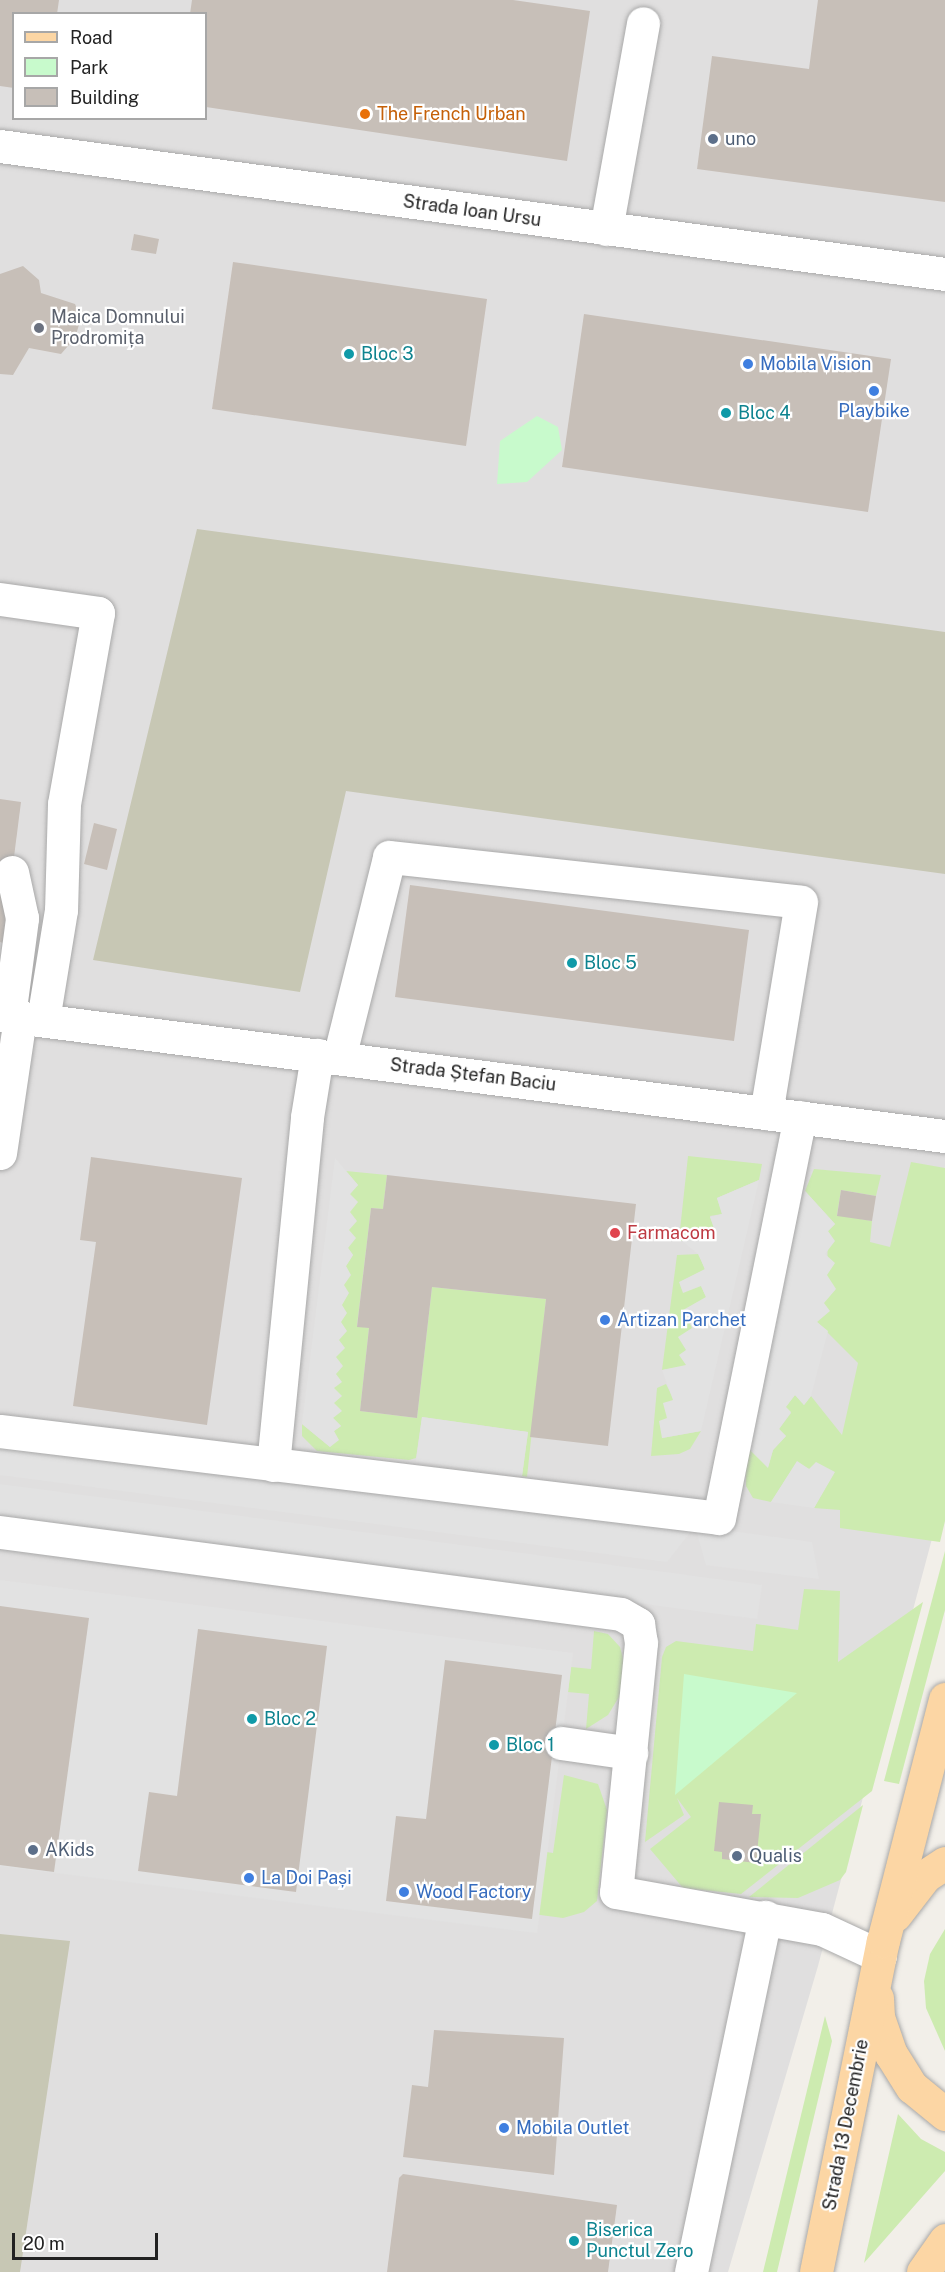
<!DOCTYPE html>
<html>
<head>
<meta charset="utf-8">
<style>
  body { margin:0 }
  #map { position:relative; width:945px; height:2272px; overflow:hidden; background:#f2efe9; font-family:"Public Sans",sans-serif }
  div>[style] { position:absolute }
  .residential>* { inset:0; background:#e0dfdf }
  .construction>* { inset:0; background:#c7c7b4 }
  .grass>* { inset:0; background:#cdebb0 }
  .park>* { inset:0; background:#c8facc }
  .parking>* { inset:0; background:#e2e2e2 }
  .building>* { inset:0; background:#c7bfb8 }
  .roads { filter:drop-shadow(0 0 2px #a9a9a9) drop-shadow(0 0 2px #a9a9a9) }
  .minor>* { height:33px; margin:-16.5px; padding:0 16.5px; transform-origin:16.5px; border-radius:16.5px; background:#fff }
  .major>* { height:33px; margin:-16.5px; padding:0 16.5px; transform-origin:16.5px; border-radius:16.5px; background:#fcd6a4 }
  .dots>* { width:16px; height:16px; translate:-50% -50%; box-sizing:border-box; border:3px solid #fff; border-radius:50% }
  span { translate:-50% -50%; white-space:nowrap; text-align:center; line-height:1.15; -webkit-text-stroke:4.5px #fff; paint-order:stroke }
  .food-label { font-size:18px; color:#c56008 }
  .left { translate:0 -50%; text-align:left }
  .service-label { font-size:18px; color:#4e5e75 }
  .street-label { font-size:18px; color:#222 }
  .worship-label { font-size:18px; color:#5b616d }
  .culture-label { font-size:18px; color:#0d838f }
  .shop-label { font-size:18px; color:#366cbe }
  .health-label { font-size:18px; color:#be3a42 }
  .legend { position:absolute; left:12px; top:12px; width:195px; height:108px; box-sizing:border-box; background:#fff; border:2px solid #a7a7a7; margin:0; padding:8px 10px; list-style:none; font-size:18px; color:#222 }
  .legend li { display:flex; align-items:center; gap:12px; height:30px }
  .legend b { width:30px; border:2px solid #a7a7a7 }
  .scale { position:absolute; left:12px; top:2233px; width:146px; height:27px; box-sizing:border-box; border:3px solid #222; border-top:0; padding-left:8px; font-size:18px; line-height:21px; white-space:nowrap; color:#222; -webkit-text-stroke:4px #fff; paint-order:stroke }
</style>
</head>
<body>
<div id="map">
  <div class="residential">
    <div style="clip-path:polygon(evenodd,0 0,945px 0,945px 1490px,818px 1966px,728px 2272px,0 2272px,0 0,14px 14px,206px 14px,206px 118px,14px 118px,14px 14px)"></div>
  </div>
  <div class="construction">
    <div style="clip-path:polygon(197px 529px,945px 632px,945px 874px,346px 791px,300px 992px,93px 960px)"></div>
    <div style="clip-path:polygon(0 1934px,70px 1941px,20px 2272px,0 2272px)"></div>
  </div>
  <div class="grass">
    <div style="clip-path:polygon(688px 1156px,762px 1164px,759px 1180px,717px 1198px,722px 1214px,710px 1216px,715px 1231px,682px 1241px,679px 1239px)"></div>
    <div style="clip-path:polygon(911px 1162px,945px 1168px,945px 1521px,940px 1542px,840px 1528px,840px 1510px,814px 1508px,834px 1472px,809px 1469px,797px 1462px,771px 1502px,753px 1498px,746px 1486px,745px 1445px,768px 1467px,773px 1450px,786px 1436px,779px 1429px,791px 1413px,785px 1407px,795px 1395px,804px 1405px,811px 1396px,842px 1435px,858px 1363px,817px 1322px,827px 1275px,828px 1231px,835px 1224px,805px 1191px,814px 1169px,881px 1175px,876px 1196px,841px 1190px,837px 1215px,872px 1221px,870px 1242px,890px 1247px)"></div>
    <div style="clip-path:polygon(346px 1171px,387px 1175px,383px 1209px,371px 1208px,357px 1326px,369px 1328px,360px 1411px,417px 1418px,432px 1287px,546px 1299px,527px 1477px,522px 1476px,528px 1432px,422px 1417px,416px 1458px,409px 1460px,317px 1451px,302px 1436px,302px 1424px,330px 1447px,334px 1431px,341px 1426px,333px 1418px,335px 1357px,346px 1266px,353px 1255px,348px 1248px,350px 1194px,358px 1185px)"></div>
    <div style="clip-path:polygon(699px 1254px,705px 1270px,701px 1286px,706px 1297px,692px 1328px,686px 1366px,662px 1370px,677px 1255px)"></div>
    <div style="clip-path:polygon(666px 1384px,674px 1400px,662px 1438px,701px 1431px,690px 1449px,679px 1454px,651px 1456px,657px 1388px)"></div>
    <div style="clip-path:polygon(945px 1551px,945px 1610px,899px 1784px,884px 1781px)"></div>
    <div style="clip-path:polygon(804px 1589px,840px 1591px,838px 1662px,923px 1602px,872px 1791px,741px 1894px,683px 1888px,650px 1849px,691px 1817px,677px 1798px,684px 1815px,645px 1842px,662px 1657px,666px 1647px,676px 1641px,753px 1651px,756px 1624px,798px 1630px)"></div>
    <div style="clip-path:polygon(594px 1631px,608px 1634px,620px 1647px,625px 1666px,619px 1697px,608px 1715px,586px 1729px,589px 1694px,568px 1692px,571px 1667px,591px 1669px)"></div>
    <div style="clip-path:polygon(564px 1775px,598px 1784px,607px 1810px,597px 1901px,584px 1912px,563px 1918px,533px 1914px,540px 1851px,553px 1853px)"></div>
    <div style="clip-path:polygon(863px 1805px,846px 1872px,840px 1880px,798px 1898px,749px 1897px)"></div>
    <div style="clip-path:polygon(945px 1929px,945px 2051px,926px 2008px,924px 1981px,930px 1954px)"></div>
    <div style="clip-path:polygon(825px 2016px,832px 2041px,777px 2272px,763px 2272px)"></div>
    <div style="clip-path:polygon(898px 2114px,921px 2139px,945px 2152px,945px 2171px,864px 2263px)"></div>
  </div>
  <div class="park">
    <div style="clip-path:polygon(537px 416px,558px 427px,562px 450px,527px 482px,497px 484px,500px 441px)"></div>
    <div style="clip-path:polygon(684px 1674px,797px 1693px,675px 1795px)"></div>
  </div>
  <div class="parking">
    <div style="clip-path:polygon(335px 1158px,358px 1185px,350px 1194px,358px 1202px,350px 1212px,357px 1221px,349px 1230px,356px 1238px,348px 1248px,353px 1255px,346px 1266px,351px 1275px,344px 1285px,349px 1293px,342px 1305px,347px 1313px,341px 1322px,347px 1331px,339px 1340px,345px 1348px,336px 1357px,343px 1366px,336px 1374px,342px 1382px,334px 1388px,342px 1396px,334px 1403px,342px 1411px,333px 1418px,341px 1426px,334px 1431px,339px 1440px,330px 1447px,302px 1424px)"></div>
    <div style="clip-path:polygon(759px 1180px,701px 1431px,662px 1438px,659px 1421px,667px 1418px,663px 1403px,673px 1400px,662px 1370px,686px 1365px,679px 1355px,686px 1350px,678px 1337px,692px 1328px,683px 1310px,706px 1297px,701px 1286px,683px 1293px,679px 1282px,705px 1269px,698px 1254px,682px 1241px,715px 1231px,710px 1217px,722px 1214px,717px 1198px)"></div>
    <div style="clip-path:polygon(805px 1191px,835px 1224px,828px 1231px,835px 1241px,825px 1254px,835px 1263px,827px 1275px,836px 1289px,824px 1303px,830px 1311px,817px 1322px,828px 1331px,811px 1396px,804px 1405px,795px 1395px,786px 1407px,791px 1412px,779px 1429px,786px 1436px,773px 1450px,768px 1468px,745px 1445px)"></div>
    <div style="clip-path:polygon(422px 1417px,528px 1432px,522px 1476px,416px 1461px)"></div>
    <div style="clip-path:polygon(0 1439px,695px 1526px,812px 1542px,819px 1579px,706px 1565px,695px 1526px,667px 1562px,0 1475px)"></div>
    <div style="clip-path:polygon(797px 1461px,809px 1469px,816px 1462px,835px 1472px,814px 1508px,771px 1502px)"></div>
    <div style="clip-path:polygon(0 1484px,762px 1585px,757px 1619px,0 1518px)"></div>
    <div style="clip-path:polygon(0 1580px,573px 1653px,537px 1933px,0 1866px)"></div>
  </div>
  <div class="building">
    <div style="clip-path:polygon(0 0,59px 0,57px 14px,14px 14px,14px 88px,0 86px)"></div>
    <div style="clip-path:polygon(192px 0,513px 0,590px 11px,567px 161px,206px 107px,206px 14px,190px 14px)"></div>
    <div style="clip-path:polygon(818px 0,945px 0,945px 202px,697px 169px,712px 56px,809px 69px)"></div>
    <div style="clip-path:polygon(134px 234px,159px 239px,156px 254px,131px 250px)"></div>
    <div style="clip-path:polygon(233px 262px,487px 299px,466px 446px,212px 409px)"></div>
    <div style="clip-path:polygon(23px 266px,39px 280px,41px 293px,75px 304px,81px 318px,75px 338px,61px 354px,29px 348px,13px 375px,0 374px,0 274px)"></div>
    <div style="clip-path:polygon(584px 314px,891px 359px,868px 512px,562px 467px)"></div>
    <div style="clip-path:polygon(0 799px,21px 802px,3px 943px,0 942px)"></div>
    <div style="clip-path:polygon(94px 823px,117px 829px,107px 870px,84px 864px)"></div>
    <div style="clip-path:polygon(410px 885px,749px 930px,734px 1041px,395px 997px)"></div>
    <div style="clip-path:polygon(91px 1157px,242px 1178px,207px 1425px,73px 1406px,96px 1242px,80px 1240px)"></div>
    <div style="clip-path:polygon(387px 1175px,636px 1204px,608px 1446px,530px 1437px,546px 1299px,432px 1287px,417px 1418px,360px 1411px,369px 1328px,357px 1327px,371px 1208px,383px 1209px)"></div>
    <div style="clip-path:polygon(841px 1190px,876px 1196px,872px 1221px,837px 1216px)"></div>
    <div style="clip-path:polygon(0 1606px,89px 1618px,54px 1872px,0 1865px)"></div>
    <div style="clip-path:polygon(198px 1629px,327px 1646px,296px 1892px,138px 1871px,149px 1792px,177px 1796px)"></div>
    <div style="clip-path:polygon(445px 1660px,562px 1675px,532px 1919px,386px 1901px,396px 1816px,426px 1819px)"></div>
    <div style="clip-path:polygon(719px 1802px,753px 1805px,752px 1814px,761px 1814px,756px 1863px,722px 1859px,722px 1852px,714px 1851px)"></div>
    <div style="clip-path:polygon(434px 2030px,564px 2038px,554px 2175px,403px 2157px,412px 2085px,428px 2087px)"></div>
    <div style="clip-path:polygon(403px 2174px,617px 2205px,608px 2272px,387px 2272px,399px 2178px)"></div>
  </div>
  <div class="roads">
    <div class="minor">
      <div style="left:0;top:146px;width:954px;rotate:7.71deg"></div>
      <div style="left:606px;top:229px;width:209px;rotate:-79.8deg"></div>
      <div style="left:0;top:599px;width:99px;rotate:8.1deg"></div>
      <div style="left:98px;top:613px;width:194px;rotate:100.1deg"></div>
      <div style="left:64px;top:804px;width:106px;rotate:91.6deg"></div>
      <div style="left:61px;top:910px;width:111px;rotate:99.3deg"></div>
      <div style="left:0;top:1015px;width:953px;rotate:7.3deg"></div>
      <div style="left:9px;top:1016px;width:99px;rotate:-82.4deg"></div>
      <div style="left:22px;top:918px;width:47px;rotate:-102.3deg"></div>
      <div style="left:339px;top:1058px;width:207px;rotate:-76deg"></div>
      <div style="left:389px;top:857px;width:414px;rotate:6.2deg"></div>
      <div style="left:801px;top:902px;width:214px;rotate:99.4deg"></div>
      <div style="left:0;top:1153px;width:137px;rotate:-81.6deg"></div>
      <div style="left:0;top:1431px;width:724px;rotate:6.9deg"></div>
      <div style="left:719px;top:1518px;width:409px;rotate:-78.6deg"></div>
      <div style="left:273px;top:1465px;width:350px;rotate:-84.4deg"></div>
      <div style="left:307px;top:1117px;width:63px;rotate:-80.8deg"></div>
      <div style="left:0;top:1532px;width:626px;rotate:7.52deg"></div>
      <div style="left:621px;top:1614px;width:20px;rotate:30deg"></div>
      <div style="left:638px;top:1624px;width:19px;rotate:81deg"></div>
      <div style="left:641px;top:1643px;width:250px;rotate:95.7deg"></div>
      <div style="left:616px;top:1892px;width:209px;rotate:10.2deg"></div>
      <div style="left:822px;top:1929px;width:64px;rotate:25deg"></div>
      <div style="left:561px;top:1743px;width:71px;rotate:8.1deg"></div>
      <div style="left:691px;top:2272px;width:363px;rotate:-78.2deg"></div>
    </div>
    <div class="major">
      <div style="left:895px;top:1915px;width:49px;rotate:-52.4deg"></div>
      <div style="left:925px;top:1876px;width:24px;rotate:-33deg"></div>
      <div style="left:877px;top:1998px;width:19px;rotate:87deg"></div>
      <div style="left:878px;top:2017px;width:39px;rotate:71deg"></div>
      <div style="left:891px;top:2054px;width:39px;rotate:58deg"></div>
      <div style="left:912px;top:2087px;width:43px;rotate:39.3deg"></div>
      <div style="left:816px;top:2272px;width:338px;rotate:-78.6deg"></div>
      <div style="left:883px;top:1941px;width:250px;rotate:-75.6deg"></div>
      <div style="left:923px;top:2272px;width:39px;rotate:-55deg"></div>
    </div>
  </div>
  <div class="dots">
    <div style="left:365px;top:114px;background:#e8710a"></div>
    <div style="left:713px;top:139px;background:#5c6f8a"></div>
    <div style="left:39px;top:328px;background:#6b7280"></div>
    <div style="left:349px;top:354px;background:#0f9aa8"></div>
    <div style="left:748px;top:364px;background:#3f7fe0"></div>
    <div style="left:874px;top:391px;background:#3f7fe0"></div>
    <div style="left:726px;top:413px;background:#0f9aa8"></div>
    <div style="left:572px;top:963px;background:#0f9aa8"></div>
    <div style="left:615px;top:1233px;background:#e0444e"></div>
    <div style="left:605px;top:1320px;background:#3f7fe0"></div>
    <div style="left:252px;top:1719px;background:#0f9aa8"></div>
    <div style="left:494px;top:1745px;background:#0f9aa8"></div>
    <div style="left:33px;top:1850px;background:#5c6f8a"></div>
    <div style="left:737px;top:1856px;background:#5c6f8a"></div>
    <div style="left:249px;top:1878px;background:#3f7fe0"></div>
    <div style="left:404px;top:1892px;background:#3f7fe0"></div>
    <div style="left:504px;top:2128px;background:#3f7fe0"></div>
    <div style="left:574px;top:2241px;background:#0f9aa8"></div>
  </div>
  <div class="food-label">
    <span class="left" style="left:377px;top:114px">The French Urban</span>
  </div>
  <div class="service-label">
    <span class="left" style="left:725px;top:139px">uno</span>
    <span class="left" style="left:45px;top:1850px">AKids</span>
    <span class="left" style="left:749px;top:1856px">Qualis</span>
  </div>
  <div class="street-label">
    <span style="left:472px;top:211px;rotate:8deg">Strada Ioan Ursu</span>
    <span style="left:473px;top:1075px;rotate:7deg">Strada Ștefan Baciu</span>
    <span style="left:846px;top:2125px;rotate:-79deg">Strada 13 Decembrie</span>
  </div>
  <div class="worship-label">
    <span class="left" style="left:51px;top:328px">Maica Domnului<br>Prodromița</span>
  </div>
  <div class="culture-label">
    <span class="left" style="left:361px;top:354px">Bloc 3</span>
    <span class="left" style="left:738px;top:413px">Bloc 4</span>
    <span class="left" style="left:584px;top:963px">Bloc 5</span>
    <span class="left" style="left:264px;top:1719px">Bloc 2</span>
    <span class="left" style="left:506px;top:1745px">Bloc 1</span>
    <span class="left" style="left:586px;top:2241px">Biserica<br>Punctul Zero</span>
  </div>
  <div class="shop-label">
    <span class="left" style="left:760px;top:364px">Mobila Vision</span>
    <span style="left:874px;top:411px">Playbike</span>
    <span class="left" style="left:617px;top:1320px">Artizan Parchet</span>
    <span class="left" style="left:261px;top:1878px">La Doi Pași</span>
    <span class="left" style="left:416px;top:1892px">Wood Factory</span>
    <span class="left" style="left:516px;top:2128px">Mobila Outlet</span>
  </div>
  <div class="health-label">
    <span class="left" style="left:627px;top:1233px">Farmacom</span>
  </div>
  <ul class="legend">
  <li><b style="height:8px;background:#fcd6a4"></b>Road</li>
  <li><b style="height:16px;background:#c8facc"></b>Park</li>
  <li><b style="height:16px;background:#c7bfb8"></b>Building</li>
  </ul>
  <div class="scale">20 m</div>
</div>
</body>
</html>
